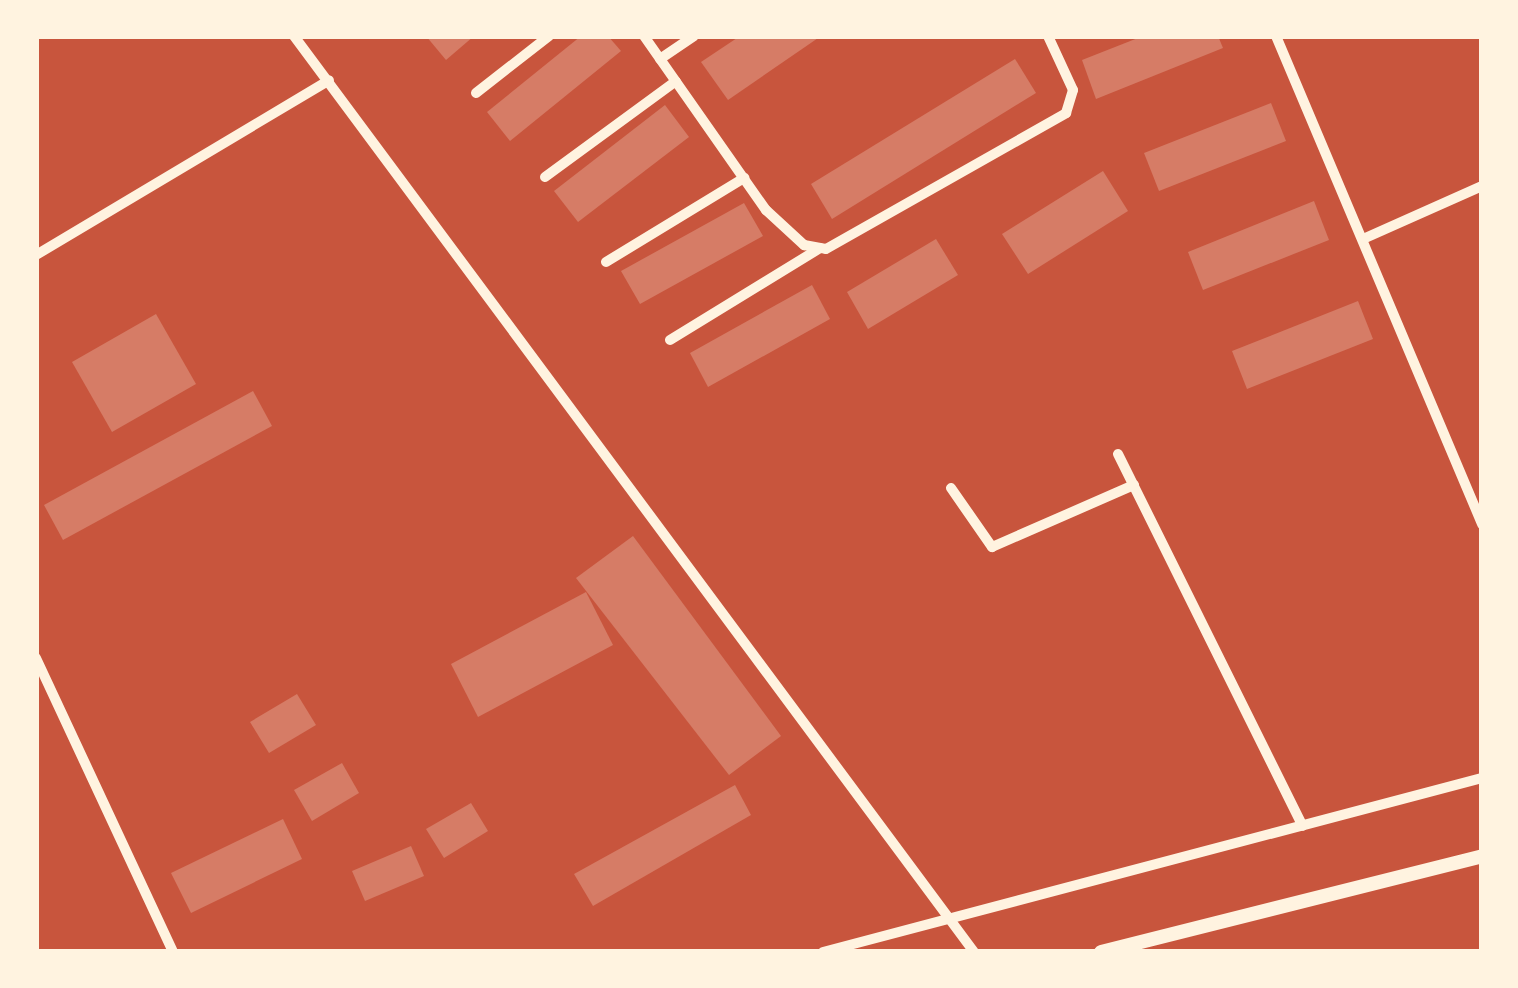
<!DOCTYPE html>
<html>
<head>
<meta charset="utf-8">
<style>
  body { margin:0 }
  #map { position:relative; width:1518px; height:988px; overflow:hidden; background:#c8553d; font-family:"Roboto Serif",serif }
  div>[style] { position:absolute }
  .building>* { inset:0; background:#d67c66 }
  .minor>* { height:10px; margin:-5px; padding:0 5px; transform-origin:5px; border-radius:5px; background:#fff3e0 }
  .tertiary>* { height:14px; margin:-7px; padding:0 7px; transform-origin:7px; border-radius:7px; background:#fff3e0 }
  span { translate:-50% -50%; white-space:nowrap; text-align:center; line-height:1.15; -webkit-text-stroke:10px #fff3e0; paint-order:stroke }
  .frame { position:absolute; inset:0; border:39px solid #fff3e0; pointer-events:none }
</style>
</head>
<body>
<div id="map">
  <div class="building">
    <div style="clip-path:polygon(426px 36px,474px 36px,446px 60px)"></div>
    <div style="clip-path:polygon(581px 36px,608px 36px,621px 51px,510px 141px,487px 112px)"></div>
    <div style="clip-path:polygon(740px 36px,821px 36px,728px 100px,701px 62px)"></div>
    <div style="clip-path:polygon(1143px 36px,1218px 36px,1223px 48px,1096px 99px,1082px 60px)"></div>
    <div style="clip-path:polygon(1015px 59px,1036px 93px,832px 219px,811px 184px)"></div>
    <div style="clip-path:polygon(1271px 103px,1286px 141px,1159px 191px,1144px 153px)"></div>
    <div style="clip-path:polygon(665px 105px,689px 137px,578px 222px,554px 191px)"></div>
    <div style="clip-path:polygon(1103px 171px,1128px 211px,1028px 274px,1002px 234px)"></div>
    <div style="clip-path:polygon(1314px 201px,1329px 240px,1203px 290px,1188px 252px)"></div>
    <div style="clip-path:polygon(744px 203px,763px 236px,640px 304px,621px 271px)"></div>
    <div style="clip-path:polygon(936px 239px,958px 275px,868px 329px,847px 292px)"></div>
    <div style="clip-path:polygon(812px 285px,830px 319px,708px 387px,690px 353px)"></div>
    <div style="clip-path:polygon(1358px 301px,1373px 339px,1247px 389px,1232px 351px)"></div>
    <div style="clip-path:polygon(156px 314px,196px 384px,112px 432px,72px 362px)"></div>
    <div style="clip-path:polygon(253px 391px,272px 426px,63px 540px,44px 505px)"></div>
    <div style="clip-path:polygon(633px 536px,781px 736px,729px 775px,576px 578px)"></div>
    <div style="clip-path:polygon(586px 592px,613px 645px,478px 717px,451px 664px)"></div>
    <div style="clip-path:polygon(297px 694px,316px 725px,269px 753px,250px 722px)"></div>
    <div style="clip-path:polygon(342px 763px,359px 793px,312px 821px,294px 790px)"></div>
    <div style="clip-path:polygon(735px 785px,751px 815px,593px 906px,574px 874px)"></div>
    <div style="clip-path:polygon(471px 803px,488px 831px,444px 858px,426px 829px)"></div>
    <div style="clip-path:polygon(283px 819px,302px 859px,191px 913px,171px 873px)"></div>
    <div style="clip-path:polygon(411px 846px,424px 876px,365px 901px,352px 871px)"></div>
  </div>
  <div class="minor">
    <div style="left:294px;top:36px;width:1141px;rotate:53.41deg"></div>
    <div style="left:644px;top:36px;width:213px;rotate:55deg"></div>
    <div style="left:766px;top:210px;width:52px;rotate:42.6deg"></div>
    <div style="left:804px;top:245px;width:22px;rotate:10deg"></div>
    <div style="left:826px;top:249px;width:276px;rotate:-29.5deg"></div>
    <div style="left:1066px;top:113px;width:24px;rotate:-73deg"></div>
    <div style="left:1073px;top:90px;width:60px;rotate:-114.8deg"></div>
    <div style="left:1276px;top:36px;width:530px;rotate:67.11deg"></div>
    <div style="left:660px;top:59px;width:41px;rotate:-34.1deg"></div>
    <div style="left:476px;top:93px;width:93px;rotate:-38deg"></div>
    <div style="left:545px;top:177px;width:162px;rotate:-36.2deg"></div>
    <div style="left:1363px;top:239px;width:130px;rotate:-24deg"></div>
    <div style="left:36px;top:255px;width:341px;rotate:-30.8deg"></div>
    <div style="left:606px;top:262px;width:162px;rotate:-31.3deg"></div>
    <div style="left:670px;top:340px;width:176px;rotate:-31.5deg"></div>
    <div style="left:1118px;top:454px;width:415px;rotate:63.6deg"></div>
    <div style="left:951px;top:488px;width:72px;rotate:55.2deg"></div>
    <div style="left:992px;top:547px;width:155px;rotate:-23.6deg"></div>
    <div style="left:36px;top:658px;width:324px;rotate:65deg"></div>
    <div style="left:823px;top:952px;width:682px;rotate:-14.79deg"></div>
  </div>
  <div class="tertiary">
    <div style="left:1101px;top:952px;width:393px;rotate:-14.1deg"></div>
  </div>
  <div class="frame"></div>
</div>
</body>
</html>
